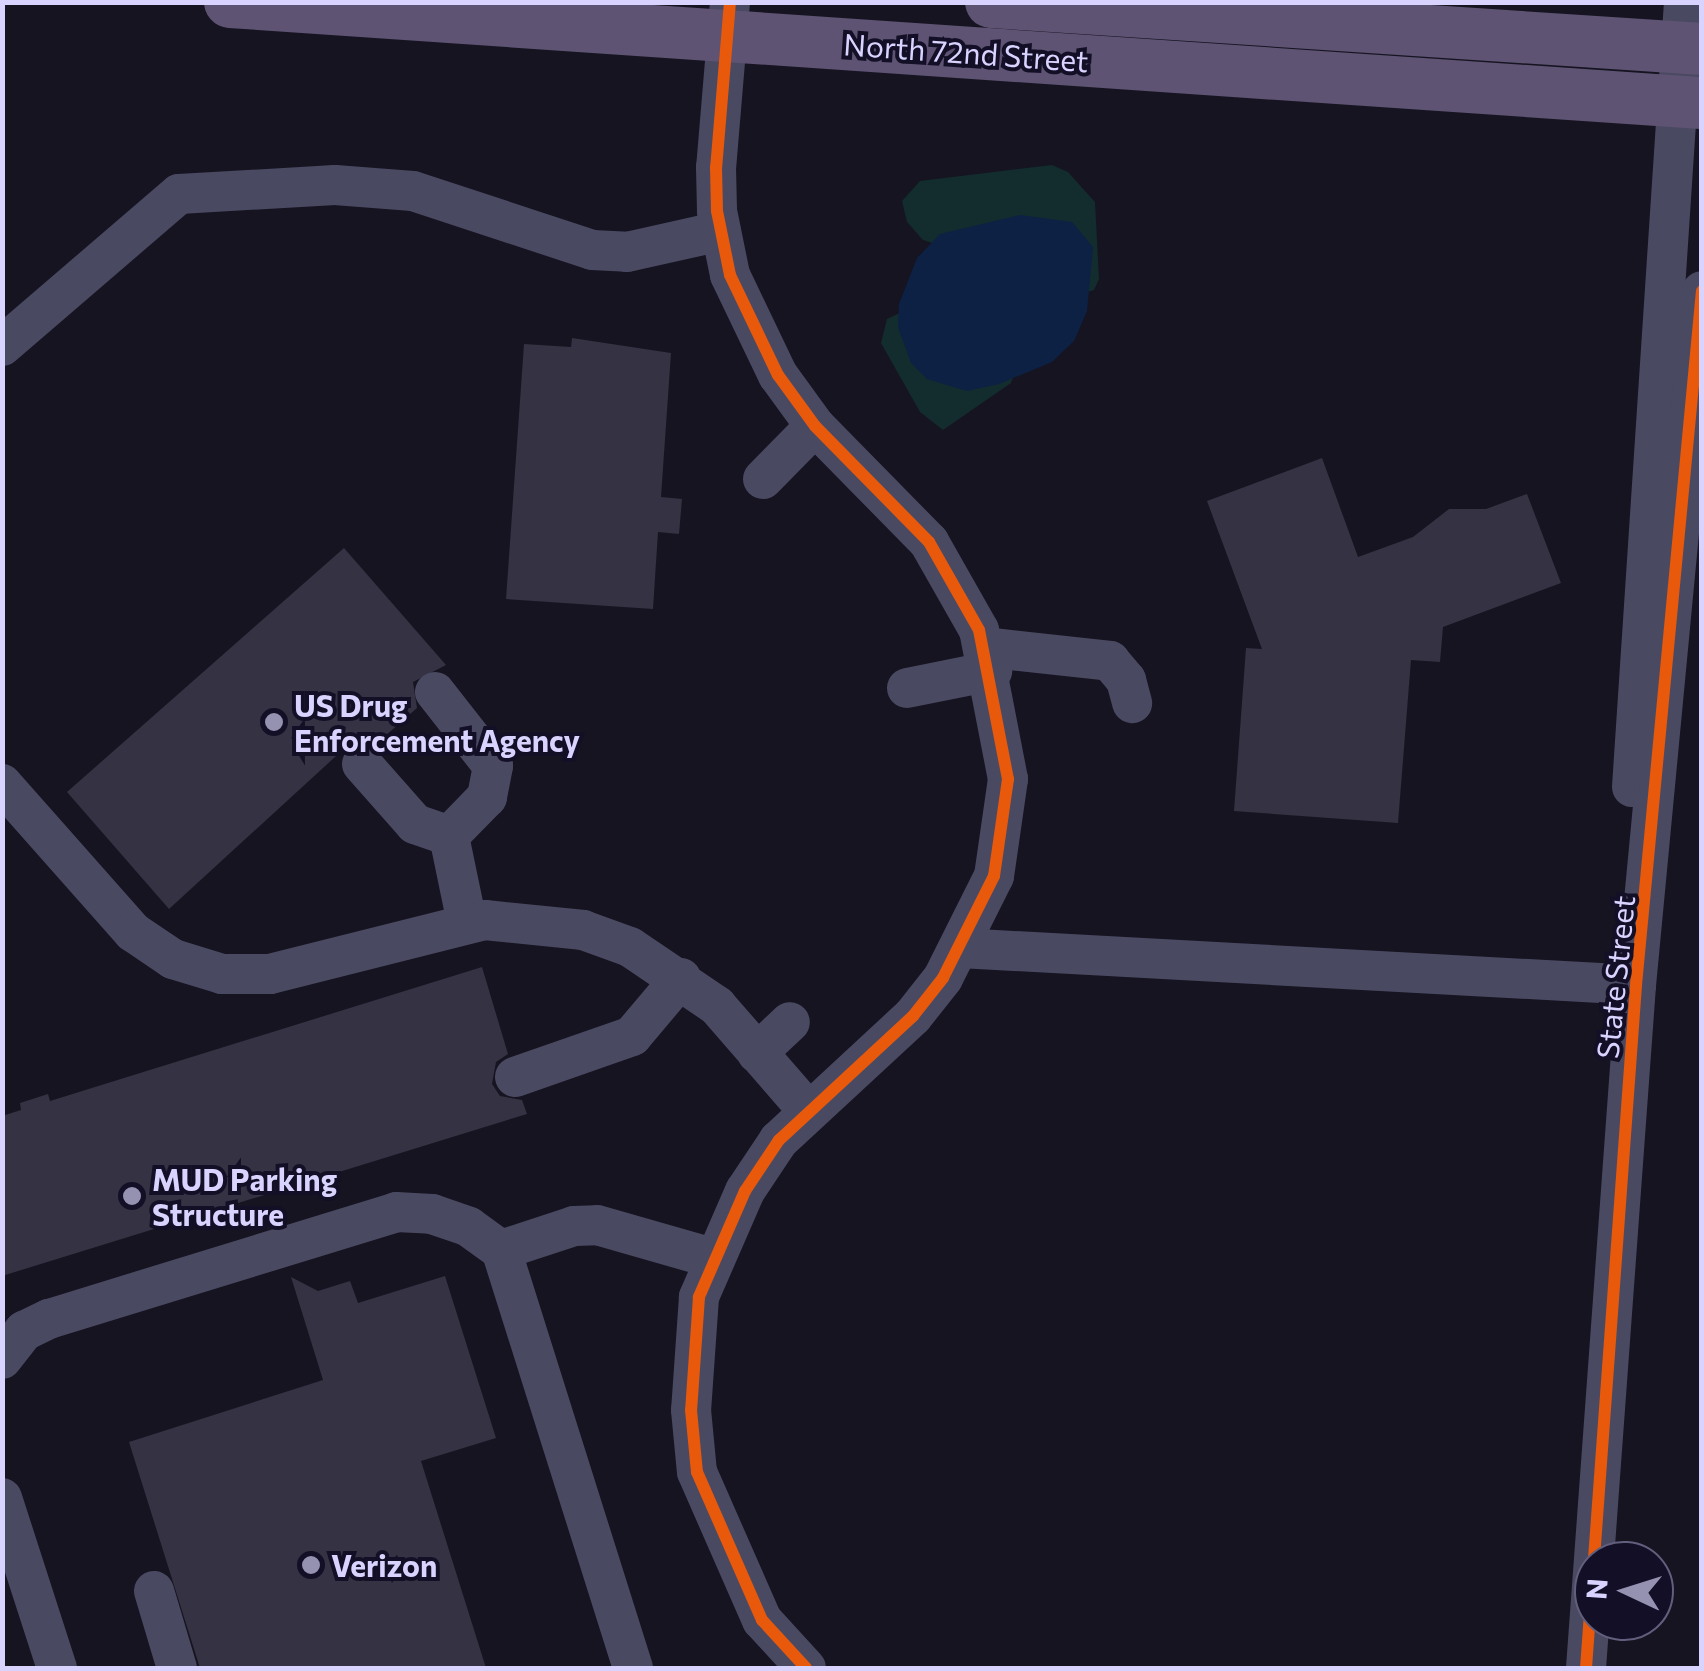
<!DOCTYPE html>
<html>
<head>
<meta charset="utf-8">
<style>
  body { margin:0 }
  #map { position:relative; width:1704px; height:1671px; overflow:hidden; background:#161421; font-family:Commissioner,sans-serif }
  div>[style] { position:absolute }
  .green>* { inset:0; background:#132c2d }
  .water>* { inset:0; background:#0d2144 }
  .building>* { inset:0; background:#343243 }
  .minor>* { height:40px; margin:-20px; padding:0 20px; transform-origin:20px; border-radius:20px; background:#4a4962 }
  .major>* { height:52px; margin:-26px; padding:0 26px; transform-origin:26px; border-radius:26px; background:#5e5373 }
  .cycleway>* { height:12px; margin:-6px; padding:0 6px; transform-origin:6px; border-radius:6px; background:#e8590c }
  .dots>* { width:28px; height:28px; translate:-50% -50%; box-sizing:border-box; border:5px solid #130f26; border-radius:50% }
  span { translate:-50% -50%; white-space:nowrap; text-align:center; line-height:1.15; -webkit-text-stroke:8px #130f26; paint-order:stroke }
  .street-label { font-size:30px; color:#d9d4ff }
  .poi-label { font-size:30px; color:#d9d4ff; font-weight:700 }
  .left { translate:0 -50%; text-align:left }
  .frame { position:absolute; inset:0; border:5px solid #d9d4ff; pointer-events:none }
  .north { position:absolute; left:1574px; top:1541px; width:100px; height:100px; box-sizing:border-box; background:#130f26; border:2px solid #625e7d; border-radius:50%; rotate:274deg; font-size:28px; font-weight:700; line-height:40px; text-align:center; color:#d9d4ff }
  .north::after { content:''; display:block; margin:auto; width:35px; height:45px; background:#9591b1; clip-path:polygon(50% 0,100% 100%,50% 72%,0 100%) }
</style>
</head>
<body>
<div id="map">
  <div class="green">
    <div style="clip-path:polygon(1052px 165px,1068px 172px,1095px 202px,1099px 279px,1094px 290px,1084px 293px,923px 240px,907px 222px,902px 201px,920px 181px)"></div>
    <div style="clip-path:polygon(906px 310px,1016px 369px,1011px 383px,943px 430px,920px 412px,881px 343px,887px 319px)"></div>
  </div>
  <div class="water">
    <div style="clip-path:polygon(1020px 215px,1072px 222px,1093px 247px,1087px 311px,1074px 341px,1052px 362px,999px 384px,967px 391px,927px 379px,911px 363px,898px 327px,899px 304px,917px 258px,940px 234px)"></div>
  </div>
  <div class="building">
    <div style="clip-path:polygon(572px 338px,671px 353px,661px 497px,682px 499px,679px 534px,658px 532px,653px 609px,506px 599px,524px 344px,571px 347px)"></div>
    <div style="clip-path:polygon(1322px 458px,1358px 557px,1413px 537px,1449px 509px,1486px 509px,1527px 494px,1561px 583px,1443px 627px,1440px 662px,1411px 660px,1398px 823px,1234px 811px,1246px 648px,1262px 649px,1207px 501px)"></div>
    <div style="clip-path:polygon(344px 548px,446px 665px,413px 682px,417px 708px,376px 744px,367px 735px,347px 746px,169px 909px,67px 792px)"></div>
    <div style="clip-path:polygon(482px 967px,508px 1054px,496px 1062px,492px 1084px,500px 1096px,522px 1100px,527px 1114px,2px 1276px,2px 1116px,21px 1110px,20px 1103px,48px 1094px,50px 1101px)"></div>
    <div style="clip-path:polygon(445px 1276px,496px 1438px,421px 1461px,486px 1668px,200px 1668px,129px 1442px,323px 1380px,291px 1277px,318px 1291px,350px 1281px,358px 1303px)"></div>
  </div>
  <div class="minor">
    <div style="left:730px;top:2px;width:166px;rotate:94.8deg"></div>
    <div style="left:716px;top:167px;width:44px;rotate:88.7deg"></div>
    <div style="left:717px;top:211px;width:65px;rotate:78.5deg"></div>
    <div style="left:730px;top:275px;width:111px;rotate:64.4deg"></div>
    <div style="left:778px;top:375px;width:63px;rotate:54deg"></div>
    <div style="left:815px;top:426px;width:163px;rotate:45.5deg"></div>
    <div style="left:929px;top:542px;width:101px;rotate:60.4deg"></div>
    <div style="left:979px;top:630px;width:152px;rotate:79deg"></div>
    <div style="left:1008px;top:779px;width:98px;rotate:98.2deg"></div>
    <div style="left:994px;top:876px;width:114px;rotate:116.6deg"></div>
    <div style="left:943px;top:978px;width:48px;rotate:128.3deg"></div>
    <div style="left:913px;top:1016px;width:183px;rotate:137.2deg"></div>
    <div style="left:779px;top:1140px;width:61px;rotate:123.7deg"></div>
    <div style="left:745px;top:1191px;width:116px;rotate:113.5deg"></div>
    <div style="left:699px;top:1297px;width:113px;rotate:94deg"></div>
    <div style="left:691px;top:1410px;width:62px;rotate:84.5deg"></div>
    <div style="left:697px;top:1472px;width:162px;rotate:66.3deg"></div>
    <div style="left:762px;top:1620px;width:65px;rotate:47.5deg"></div>
    <div style="left:2px;top:346px;width:233px;rotate:-40.7deg"></div>
    <div style="left:179px;top:194px;width:156px;rotate:-3.3deg"></div>
    <div style="left:335px;top:185px;width:78px;rotate:4.4deg"></div>
    <div style="left:413px;top:191px;width:188px;rotate:18.2deg"></div>
    <div style="left:592px;top:250px;width:35px;rotate:3deg"></div>
    <div style="left:627px;top:252px;width:96px;rotate:-12.6deg"></div>
    <div style="left:763px;top:479px;width:74px;rotate:-45.5deg"></div>
    <div style="left:984px;top:647px;width:127px;rotate:6.3deg"></div>
    <div style="left:1110px;top:661px;width:25px;rotate:50deg"></div>
    <div style="left:1126px;top:680px;width:24px;rotate:75deg"></div>
    <div style="left:907px;top:688px;width:87px;rotate:-11.3deg"></div>
    <div style="left:435px;top:692px;width:94px;rotate:51.9deg"></div>
    <div style="left:493px;top:766px;width:32px;rotate:101deg"></div>
    <div style="left:487px;top:797px;width:54px;rotate:134.3deg"></div>
    <div style="left:362px;top:764px;width:80px;rotate:48.5deg"></div>
    <div style="left:415px;top:824px;width:36px;rotate:19deg"></div>
    <div style="left:449px;top:836px;width:89px;rotate:78.3deg"></div>
    <div style="left:2px;top:784px;width:198px;rotate:48.5deg"></div>
    <div style="left:133px;top:932px;width:48px;rotate:34deg"></div>
    <div style="left:173px;top:959px;width:51px;rotate:17deg"></div>
    <div style="left:222px;top:974px;width:48px"></div>
    <div style="left:270px;top:974px;width:222px;rotate:-14.1deg"></div>
    <div style="left:485px;top:920px;width:99px;rotate:5.8deg"></div>
    <div style="left:583px;top:930px;width:50px;rotate:19.9deg"></div>
    <div style="left:630px;top:947px;width:105px;rotate:34.1deg"></div>
    <div style="left:717px;top:1006px;width:140px;rotate:49deg"></div>
    <div style="left:1632px;top:787px;width:787px;rotate:-86.21deg"></div>
    <div style="left:960px;top:948px;width:677px;rotate:3.13deg"></div>
    <div style="left:757px;top:1053px;width:45px;rotate:-43.2deg"></div>
    <div style="left:515px;top:1077px;width:124px;rotate:-19.3deg"></div>
    <div style="left:632px;top:1036px;width:76px;rotate:-49.8deg"></div>
    <div style="left:2px;top:1359px;width:36px;rotate:-52deg"></div>
    <div style="left:24px;top:1331px;width:28px;rotate:-26deg"></div>
    <div style="left:49px;top:1319px;width:363px;rotate:-17.1deg"></div>
    <div style="left:396px;top:1212px;width:36px;rotate:3deg"></div>
    <div style="left:432px;top:1214px;width:39px;rotate:19deg"></div>
    <div style="left:469px;top:1227px;width:39px;rotate:36deg"></div>
    <div style="left:2px;top:1498px;width:179px;rotate:72.1deg"></div>
    <div style="left:154px;top:1591px;width:80px;rotate:73.4deg"></div>
    <div style="left:633px;top:1668px;width:438px;rotate:-107.5deg"></div>
    <div style="left:501px;top:1250px;width:77px;rotate:-18.2deg"></div>
    <div style="left:574px;top:1226px;width:23px;rotate:-2deg"></div>
    <div style="left:597px;top:1225px;width:120px;rotate:16deg"></div>
    <div style="left:1586px;top:1668px;width:685px;rotate:-85.81deg"></div>
    <div style="left:1636px;top:985px;width:697px;rotate:-84.57deg"></div>
  </div>
  <div class="major">
    <div style="left:230px;top:2px;width:1475px;rotate:3.93deg"></div>
    <div style="left:991px;top:2px;width:713px;rotate:3.78deg"></div>
  </div>
  <div class="cycleway">
    <div style="left:730px;top:2px;width:166px;rotate:94.8deg"></div>
    <div style="left:716px;top:167px;width:44px;rotate:88.7deg"></div>
    <div style="left:717px;top:211px;width:65px;rotate:78.5deg"></div>
    <div style="left:730px;top:275px;width:111px;rotate:64.4deg"></div>
    <div style="left:778px;top:375px;width:63px;rotate:54deg"></div>
    <div style="left:815px;top:426px;width:163px;rotate:45.5deg"></div>
    <div style="left:929px;top:542px;width:101px;rotate:60.4deg"></div>
    <div style="left:979px;top:630px;width:152px;rotate:79deg"></div>
    <div style="left:1008px;top:779px;width:98px;rotate:98.2deg"></div>
    <div style="left:994px;top:876px;width:114px;rotate:116.6deg"></div>
    <div style="left:943px;top:978px;width:48px;rotate:128.3deg"></div>
    <div style="left:913px;top:1016px;width:183px;rotate:137.2deg"></div>
    <div style="left:779px;top:1140px;width:61px;rotate:123.7deg"></div>
    <div style="left:745px;top:1191px;width:116px;rotate:113.5deg"></div>
    <div style="left:699px;top:1297px;width:113px;rotate:94deg"></div>
    <div style="left:691px;top:1410px;width:62px;rotate:84.5deg"></div>
    <div style="left:697px;top:1472px;width:162px;rotate:66.3deg"></div>
    <div style="left:762px;top:1620px;width:65px;rotate:47.5deg"></div>
    <div style="left:1586px;top:1668px;width:685px;rotate:-85.81deg"></div>
    <div style="left:1636px;top:985px;width:697px;rotate:-84.57deg"></div>
  </div>
  <div class="dots">
    <div style="left:274px;top:722px;background:#9591b1"></div>
    <div style="left:132px;top:1196px;background:#9591b1"></div>
    <div style="left:311px;top:1565px;background:#9591b1"></div>
  </div>
  <div class="street-label">
    <span style="left:966px;top:52px;rotate:4deg">North 72nd Street</span>
    <span style="left:1615px;top:977px;rotate:-84deg">State Street</span>
  </div>
  <div class="poi-label">
    <span class="left" style="left:294px;top:722px">US Drug<br>Enforcement Agency</span>
    <span class="left" style="left:152px;top:1196px">MUD Parking<br>Structure</span>
    <span class="left" style="left:331px;top:1565px">Verizon</span>
  </div>
  <div class="frame"></div>
  <div class="north">N</div>
</div>
</body>
</html>
